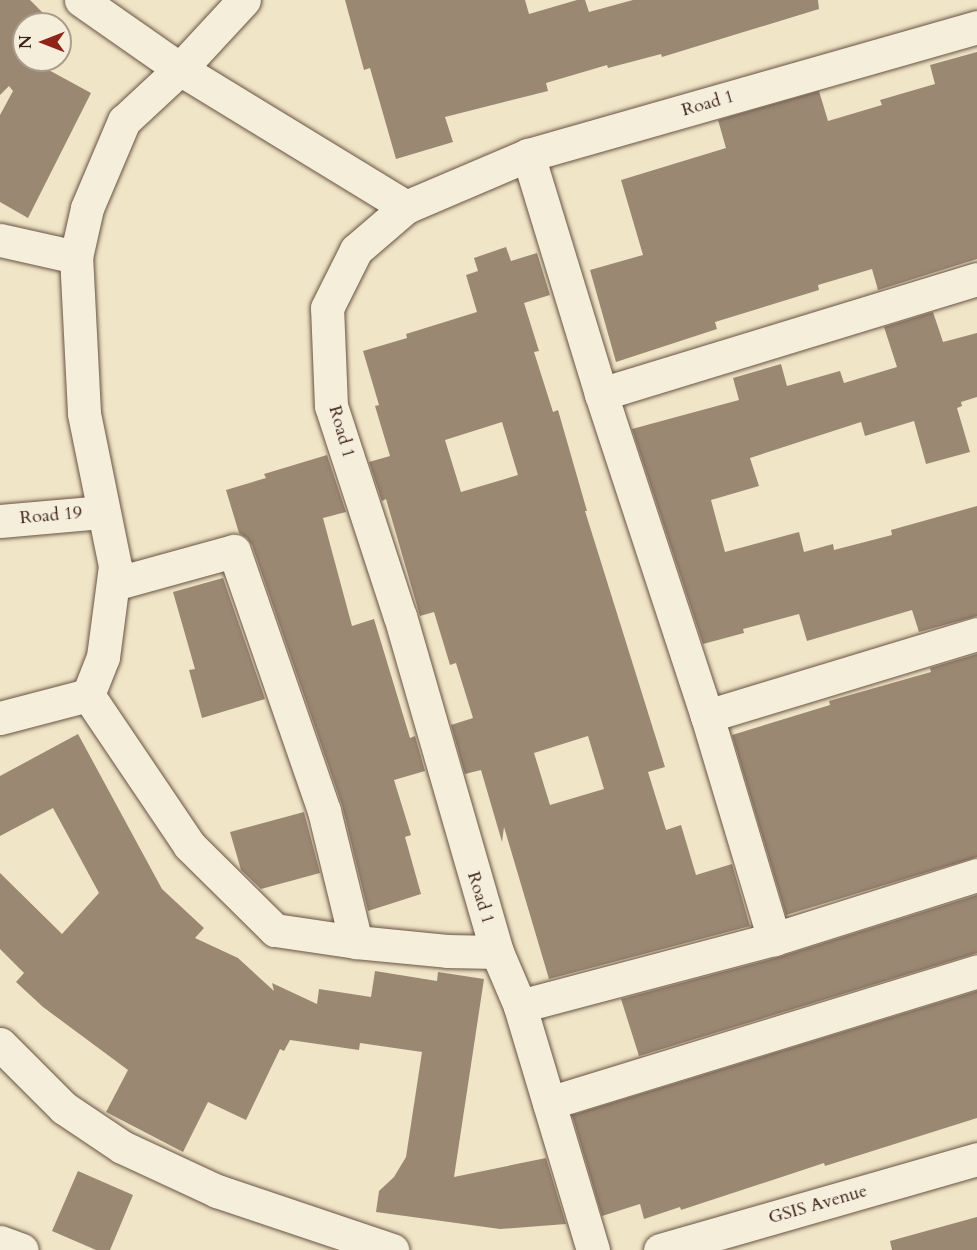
<!DOCTYPE html>
<html>
<head>
<meta charset="utf-8">
<style>
  body { margin:0 }
  #map { position:relative; width:977px; height:1250px; overflow:hidden; background:#f0e5c7; font-family:Cardo,serif }
  div>[style] { position:absolute }
  .building>* { inset:0; background:#9a8873 }
  .roads { filter:drop-shadow(0 0 2px #695443) drop-shadow(0 0 2px #695443) }
  .minor>* { height:33px; margin:-16.5px; padding:0 16.5px; transform-origin:16.5px; border-radius:16.5px; background:#f5eedb }
  span { translate:-50% -50%; white-space:nowrap; text-align:center; line-height:1.15; -webkit-text-stroke:4.5px #f5eedb; paint-order:stroke }
  .street-label { font-size:18px; color:#3c2317 }
  .north { position:absolute; left:12px; top:12px; width:60px; height:60px; box-sizing:border-box; background:#f5eedb; border:2px solid #ab9d8d; border-radius:50%; rotate:270deg; font-size:16px; font-weight:700; line-height:24px; text-align:center; color:#3c2317 }
  .north::after { content:''; display:block; margin:auto; width:21px; height:27px; background:#8f2418; clip-path:polygon(50% 0,100% 100%,50% 72%,0 100%) }
</style>
</head>
<body>
<div id="map">
  <div class="building">
    <div style="clip-path:polygon(0 0,30px 0,54px 24px,24px 24px,24px 60px,36px 60px,34px 62px,91px 93px,28px 218px,0 202px,0 115px,13px 91px,9px 86px,0 95px)"></div>
    <div style="clip-path:polygon(345px 0,525px 0,529px 14px,577px 0,585px 0,589px 12px,633px 0,818px 0,819px 9px,662px 57px,661px 54px,608px 68px,607px 65px,546px 83px,548px 91px,445px 117px,453px 142px,396px 159px,370px 68px,364px 70px)"></div>
    <div style="clip-path:polygon(977px 52px,977px 259px,878px 290px,872px 269px,818px 285px,819px 290px,715px 322px,717px 329px,616px 362px,590px 270px,643px 255px,621px 180px,726px 148px,718px 120px,819px 91px,828px 121px,882px 105px,880px 100px,935px 84px,930px 65px)"></div>
    <div style="clip-path:polygon(evenodd,506px 247px,511px 261px,537px 253px,550px 295px,524px 303px,539px 351px,534px 352px,553px 412px,558px 410px,587px 511px,585px 511px,665px 767px,648px 772px,666px 830px,681px 825px,696px 875px,732px 864px,750px 926px,549px 979px,504px 827px,502px 842px,481px 770px,465px 774px,451px 725px,473px 718px,456px 663px,450px 665px,434px 612px,420px 616px,386px 499px,382px 501px,369px 462px,390px 456px,375px 406px,379px 405px,363px 351px,407px 338px,406px 334px,477px 312px,466px 275px,478px 271px,474px 258px,506px 247px,502px 422px,518px 475px,461px 492px,445px 440px,502px 422px,506px 247px,588px 736px,604px 789px,550px 805px,534px 753px,588px 736px)"></div>
    <div style="clip-path:polygon(933px 312px,943px 342px,977px 333px,977px 397px,961px 402px,962px 406px,957px 408px,970px 452px,926px 464px,914px 421px,865px 436px,861px 422px,750px 458px,759px 486px,711px 500px,725px 552px,799px 532px,804px 552px,833px 544px,834px 550px,892px 535px,891px 530px,977px 506px,977px 616px,919px 632px,912px 610px,807px 641px,799px 614px,743px 629px,744px 633px,703px 644px,632px 429px,739px 400px,733px 378px,781px 364px,787px 386px,840px 371px,844px 383px,897px 367px,884px 327px)"></div>
    <div style="clip-path:polygon(327px 455px,346px 512px,323px 518px,352px 626px,374px 619px,410px 738px,415px 736px,425px 771px,394px 780px,411px 835px,405px 837px,421px 894px,368px 911px,342px 805px,252px 545px,247px 538px,239px 533px,226px 490px,266px 478px,264px 474px)"></div>
    <div style="clip-path:polygon(223px 578px,265px 699px,202px 718px,189px 670px,195px 669px,173px 592px)"></div>
    <div style="clip-path:polygon(977px 654px,977px 857px,786px 915px,732px 735px,830px 705px,829px 701px,931px 672px,930px 668px)"></div>
    <div style="clip-path:polygon(78px 734px,162px 889px,204px 928px,195px 938px,238px 958px,274px 991px,272px 983px,317px 1004px,319px 989px,371px 997px,375px 971px,437px 981px,438px 972px,484px 979px,454px 1177px,546px 1158px,566px 1224px,500px 1229px,376px 1212px,379px 1191px,394px 1177px,406px 1157px,422px 1052px,360px 1043px,359px 1050px,290px 1040px,284px 1051px,280px 1049px,246px 1120px,208px 1102px,183px 1152px,106px 1112px,128px 1070px,43px 1007px,16px 982px,24px 973px,0 949px,0 873px,62px 934px,99px 893px,53px 808px,0 836px,0 776px)"></div>
    <div style="clip-path:polygon(304px 812px,320px 873px,261px 889px,241px 870px,230px 832px)"></div>
    <div style="clip-path:polygon(977px 895px,977px 953px,639px 1056px,621px 999px,779px 957px)"></div>
    <div style="clip-path:polygon(977px 991px,977px 1118px,825px 1166px,824px 1163px,681px 1210px,680px 1207px,644px 1219px,640px 1204px,602px 1216px,572px 1115px)"></div>
    <div style="clip-path:polygon(78px 1171px,133px 1195px,110px 1250px,96px 1250px,52px 1231px)"></div>
    <div style="clip-path:polygon(977px 1217px,977px 1250px,892px 1250px,890px 1241px)"></div>
  </div>
  <div class="roads">
    <div class="minor">
      <div style="left:81px;top:0;width:121px;rotate:34.9deg"></div>
      <div style="left:180px;top:69px;width:265px;rotate:31.4deg"></div>
      <div style="left:528px;top:155px;width:250px;rotate:73deg"></div>
      <div style="left:601px;top:394px;width:339px;rotate:71.8deg"></div>
      <div style="left:707px;top:716px;width:233px;rotate:73.3deg"></div>
      <div style="left:0;top:240px;width:78px;rotate:12.6deg"></div>
      <div style="left:601px;top:394px;width:393px;rotate:-17deg"></div>
      <div style="left:0;top:521px;width:102px;rotate:-5deg"></div>
      <div style="left:114px;top:584px;width:124px;rotate:-15.4deg"></div>
      <div style="left:234px;top:551px;width:275px;rotate:70.9deg"></div>
      <div style="left:324px;top:811px;width:135px;rotate:76.3deg"></div>
      <div style="left:356px;top:942px;width:91px;rotate:5.6deg"></div>
      <div style="left:447px;top:951px;width:50px;rotate:1.1deg"></div>
      <div style="left:88px;top:695px;width:181px;rotate:56deg"></div>
      <div style="left:189px;top:845px;width:121px;rotate:44.7deg"></div>
      <div style="left:275px;top:930px;width:82px;rotate:8.4deg"></div>
      <div style="left:707px;top:716px;width:282px;rotate:-16.9deg"></div>
      <div style="left:0;top:718px;width:91px;rotate:-14.6deg"></div>
      <div style="left:88px;top:695px;width:41px;rotate:-68.5deg"></div>
      <div style="left:103px;top:657px;width:92px;rotate:-82.5deg"></div>
      <div style="left:115px;top:566px;width:156px;rotate:-101.5deg"></div>
      <div style="left:84px;top:413px;width:156px;rotate:-92.9deg"></div>
      <div style="left:76px;top:257px;width:50px;rotate:-77.3deg"></div>
      <div style="left:87px;top:208px;width:95px;rotate:-67deg"></div>
      <div style="left:124px;top:121px;width:76px;rotate:-42.9deg"></div>
      <div style="left:180px;top:69px;width:94px;rotate:-47.2deg"></div>
      <div style="left:520px;top:1006px;width:263px;rotate:-14.8deg"></div>
      <div style="left:774px;top:939px;width:213px;rotate:-17.5deg"></div>
      <div style="left:0;top:1044px;width:91px;rotate:45deg"></div>
      <div style="left:64px;top:1108px;width:70px;rotate:33.9deg"></div>
      <div style="left:122px;top:1147px;width:105px;rotate:24.9deg"></div>
      <div style="left:217px;top:1191px;width:185px;rotate:18.6deg"></div>
      <div style="left:549px;top:1103px;width:448px;rotate:-17.1deg"></div>
      <div style="left:0;top:1242px;width:23px;rotate:20deg"></div>
      <div style="left:593px;top:1250px;width:255px;rotate:-106.7deg"></div>
      <div style="left:520px;top:1006px;width:59px;rotate:-113.1deg"></div>
      <div style="left:497px;top:952px;width:349px;rotate:-106.1deg"></div>
      <div style="left:400px;top:617px;width:222px;rotate:-108.1deg"></div>
      <div style="left:331px;top:406px;width:98px;rotate:-92.3deg"></div>
      <div style="left:327px;top:308px;width:65px;rotate:-63.4deg"></div>
      <div style="left:356px;top:250px;width:66px;rotate:-40.7deg"></div>
      <div style="left:406px;top:207px;width:133px;rotate:-23.1deg"></div>
      <div style="left:528px;top:155px;width:467px;rotate:-15.9deg"></div>
      <div style="left:660px;top:1250px;width:330px;rotate:-16deg"></div>
    </div>
  </div>
  <div class="street-label">
    <span style="left:708px;top:104px;rotate:-16deg">Road 1</span>
    <span style="left:341px;top:432px;rotate:74deg">Road 1</span>
    <span style="left:51px;top:516px;rotate:-5deg">Road 19</span>
    <span style="left:480px;top:898px;rotate:73deg">Road 1</span>
    <span style="left:818px;top:1205px;rotate:-16deg">GSIS Avenue</span>
  </div>
  <div class="north">N</div>
</div>
</body>
</html>
